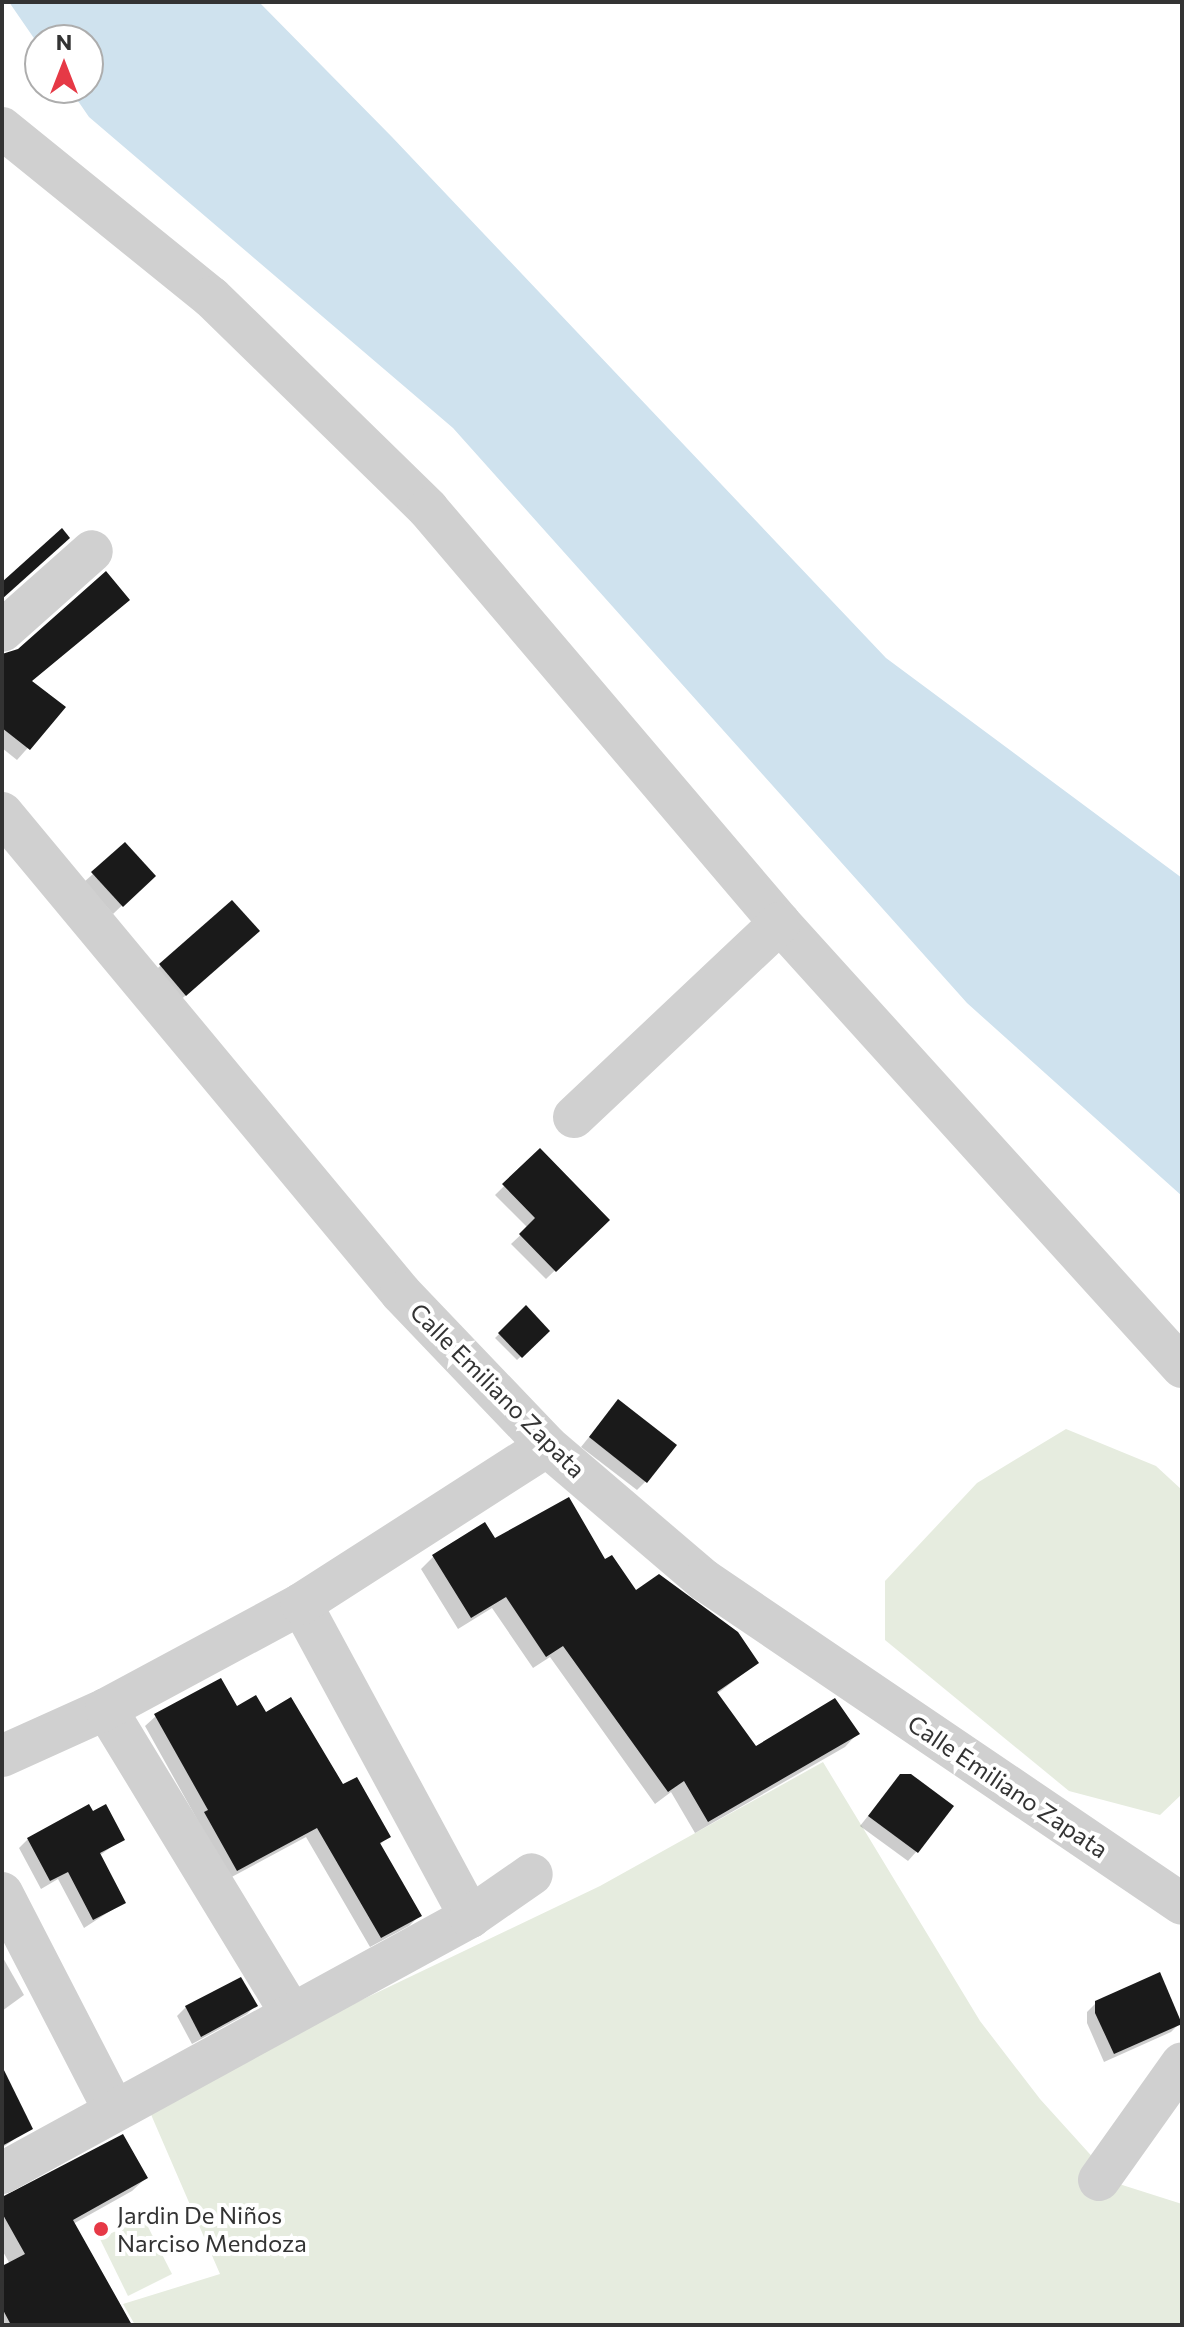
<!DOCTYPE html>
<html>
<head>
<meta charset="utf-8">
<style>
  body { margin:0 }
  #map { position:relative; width:1184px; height:2327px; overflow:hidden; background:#fff; font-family:Commissioner,sans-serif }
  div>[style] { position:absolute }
  .green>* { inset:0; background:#e6ecdf }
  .water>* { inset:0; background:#cfe2ee }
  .shadow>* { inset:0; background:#0003 }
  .building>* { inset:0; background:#1a1a1a }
  .minor>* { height:42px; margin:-21px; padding:0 21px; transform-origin:21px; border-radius:21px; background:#d0d0d0 }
  .dots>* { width:22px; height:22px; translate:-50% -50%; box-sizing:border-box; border:4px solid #fff; border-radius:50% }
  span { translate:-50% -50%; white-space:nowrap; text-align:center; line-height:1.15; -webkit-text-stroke:8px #fff; paint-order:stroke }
  .street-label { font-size:24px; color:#333 }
  .poi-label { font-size:24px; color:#333 }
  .left { translate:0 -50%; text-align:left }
  .frame { position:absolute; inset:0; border:4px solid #333; pointer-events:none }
  .north { position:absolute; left:24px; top:24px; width:80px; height:80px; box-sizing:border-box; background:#fff; border:2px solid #adadad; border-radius:50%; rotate:0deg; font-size:22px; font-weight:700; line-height:32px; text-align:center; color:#333 }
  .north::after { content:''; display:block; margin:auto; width:28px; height:36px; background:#e63946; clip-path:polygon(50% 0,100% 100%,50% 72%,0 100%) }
</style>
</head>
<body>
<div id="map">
  <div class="green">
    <div style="clip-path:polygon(1066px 1429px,1156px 1466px,1182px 1490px,1182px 1794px,1160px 1815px,1069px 1791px,885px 1640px,885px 1581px,977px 1483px)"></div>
    <div style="clip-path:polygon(823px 1762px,980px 2021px,1040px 2099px,1116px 2183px,1182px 2204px,1182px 2325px,135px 2325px,123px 2304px,220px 2274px,146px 2103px,600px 1886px)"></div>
    <div style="clip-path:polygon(143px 2217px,172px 2274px,128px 2296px,100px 2239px)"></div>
  </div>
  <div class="water">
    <div style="clip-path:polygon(9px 2px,259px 2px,392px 137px,886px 658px,1182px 878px,1182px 1196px,967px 1003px,453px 428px,89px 117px,69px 88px,88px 88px,88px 40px,40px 40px,40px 47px)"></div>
  </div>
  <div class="shadow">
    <div style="clip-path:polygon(2px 656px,63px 708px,17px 760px,2px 748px)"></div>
    <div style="clip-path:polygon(93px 874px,153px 876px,113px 914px,84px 882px)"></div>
    <div style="clip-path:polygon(232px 903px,249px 939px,176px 1004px,151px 974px)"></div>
    <div style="clip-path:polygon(540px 1151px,607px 1220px,546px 1279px,511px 1244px,528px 1228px,495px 1195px)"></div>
    <div style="clip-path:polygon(526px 1308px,548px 1331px,517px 1360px,495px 1338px)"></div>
    <div style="clip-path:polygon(610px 1411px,646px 1481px,637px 1490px,581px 1447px)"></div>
    <div style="clip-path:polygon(494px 1541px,604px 1562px,635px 1593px,757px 1663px,717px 1694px,756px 1748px,857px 1734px,845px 1747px,695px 1833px,671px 1792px,655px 1804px,550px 1657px,533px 1668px,492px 1608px,458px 1629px,421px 1569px,433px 1557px)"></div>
    <div style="clip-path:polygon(236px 1709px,265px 1714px,388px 1836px,379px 1846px,420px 1915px,409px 1926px,370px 1947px,306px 1837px,226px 1880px,195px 1824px,198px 1821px,145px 1726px,156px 1716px)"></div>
    <div style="clip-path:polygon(900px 1776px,916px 1852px,908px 1861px,860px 1826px)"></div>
    <div style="clip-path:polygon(28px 1839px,122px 1839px,99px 1856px,124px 1902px,84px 1928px,58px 1879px,41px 1889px,19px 1848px)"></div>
    <div style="clip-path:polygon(2px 1956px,24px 1995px,2px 2011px)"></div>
    <div style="clip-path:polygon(1096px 2003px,1180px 2023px,1171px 2032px,1104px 2062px,1087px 2023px,1087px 2012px)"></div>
    <div style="clip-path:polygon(256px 2005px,247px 2014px,192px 2044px,177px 2016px,186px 2007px)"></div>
    <div style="clip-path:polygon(2px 2078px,30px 2128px,2px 2148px)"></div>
    <div style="clip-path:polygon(146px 2178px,132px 2191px,73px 2224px,130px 2325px,2px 2325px,2px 2269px,10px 2264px,2px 2250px,2px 2197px)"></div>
  </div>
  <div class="building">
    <div style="clip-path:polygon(62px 528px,70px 538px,2px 599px,2px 582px)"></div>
    <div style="clip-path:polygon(106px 571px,130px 600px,32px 681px,66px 707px,30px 750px,2px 728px,2px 654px,18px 649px)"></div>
    <div style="clip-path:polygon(125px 842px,156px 876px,123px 907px,91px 872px)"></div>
    <div style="clip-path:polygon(232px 900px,260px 931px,186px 996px,159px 964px)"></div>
    <div style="clip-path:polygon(540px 1148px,610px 1220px,556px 1272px,519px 1234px,535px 1218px,502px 1184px)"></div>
    <div style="clip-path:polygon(526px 1305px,550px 1331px,522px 1358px,498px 1333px)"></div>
    <div style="clip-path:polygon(618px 1399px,677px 1445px,647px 1483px,589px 1437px)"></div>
    <div style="clip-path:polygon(569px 1497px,605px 1559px,612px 1555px,636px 1590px,659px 1574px,738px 1632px,759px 1663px,717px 1692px,756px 1746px,835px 1698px,860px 1734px,708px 1822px,684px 1781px,668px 1792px,563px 1646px,546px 1657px,506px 1597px,471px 1618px,432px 1555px,485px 1522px,495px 1538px)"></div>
    <div style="clip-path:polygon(221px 1678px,237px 1706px,256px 1695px,266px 1712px,291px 1697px,343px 1784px,357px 1777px,391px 1837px,380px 1843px,422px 1916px,381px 1938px,317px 1828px,237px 1871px,204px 1812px,208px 1810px,154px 1714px)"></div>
    <div style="clip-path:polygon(900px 1774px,911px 1774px,954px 1806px,918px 1853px,868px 1816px)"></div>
    <div style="clip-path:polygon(89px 1804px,93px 1811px,106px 1804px,125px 1840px,100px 1853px,126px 1903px,93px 1920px,68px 1872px,50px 1881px,27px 1838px)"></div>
    <div style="clip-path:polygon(1160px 1972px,1182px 2024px,1114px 2054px,1095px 2013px,1095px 2001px)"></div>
    <div style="clip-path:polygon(241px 1977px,258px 2006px,201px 2037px,185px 2006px)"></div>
    <div style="clip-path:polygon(2px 2066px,33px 2129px,2px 2146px)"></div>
    <div style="clip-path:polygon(123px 2134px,148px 2178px,73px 2220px,132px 2325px,11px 2325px,2px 2308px,2px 2266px,25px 2254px,2px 2213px,2px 2197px)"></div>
  </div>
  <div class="minor">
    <div style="left:2px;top:128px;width:269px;rotate:39deg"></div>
    <div style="left:211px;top:297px;width:303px;rotate:44.3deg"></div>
    <div style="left:428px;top:509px;width:543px;rotate:49.63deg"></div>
    <div style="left:780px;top:923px;width:599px;rotate:47.84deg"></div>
    <div style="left:2px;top:631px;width:120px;rotate:-41.6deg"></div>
    <div style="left:2px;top:813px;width:624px;rotate:50.26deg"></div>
    <div style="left:401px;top:1293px;width:211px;rotate:46.3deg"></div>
    <div style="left:547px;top:1446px;width:206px;rotate:40.5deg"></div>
    <div style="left:704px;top:1580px;width:577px;rotate:34.13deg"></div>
    <div style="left:574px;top:1117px;width:283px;rotate:-43.3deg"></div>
    <div style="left:301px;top:1604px;width:356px;rotate:61.6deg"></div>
    <div style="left:106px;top:1709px;width:354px;rotate:58.7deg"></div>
    <div style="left:2px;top:1756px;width:114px;rotate:-24.3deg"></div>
    <div style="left:106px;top:1709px;width:221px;rotate:-28.3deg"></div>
    <div style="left:301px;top:1604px;width:292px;rotate:-32.7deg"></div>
    <div style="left:2px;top:1893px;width:244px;rotate:62.7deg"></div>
    <div style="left:2px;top:2173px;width:533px;rotate:-28.68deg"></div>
    <div style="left:470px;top:1917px;width:75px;rotate:-34.7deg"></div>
    <div style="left:1099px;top:2180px;width:143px;rotate:-54.6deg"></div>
  </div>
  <div class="dots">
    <div style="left:101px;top:2229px;background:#e63946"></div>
  </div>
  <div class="street-label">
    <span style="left:498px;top:1390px;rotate:45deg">Calle Emiliano Zapata</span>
    <span style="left:1008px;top:1786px;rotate:34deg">Calle Emiliano Zapata</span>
  </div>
  <div class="poi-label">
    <span class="left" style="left:117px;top:2229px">Jardin De Niños<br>Narciso Mendoza</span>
  </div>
  <div class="frame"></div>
  <div class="north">N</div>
</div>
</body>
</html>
